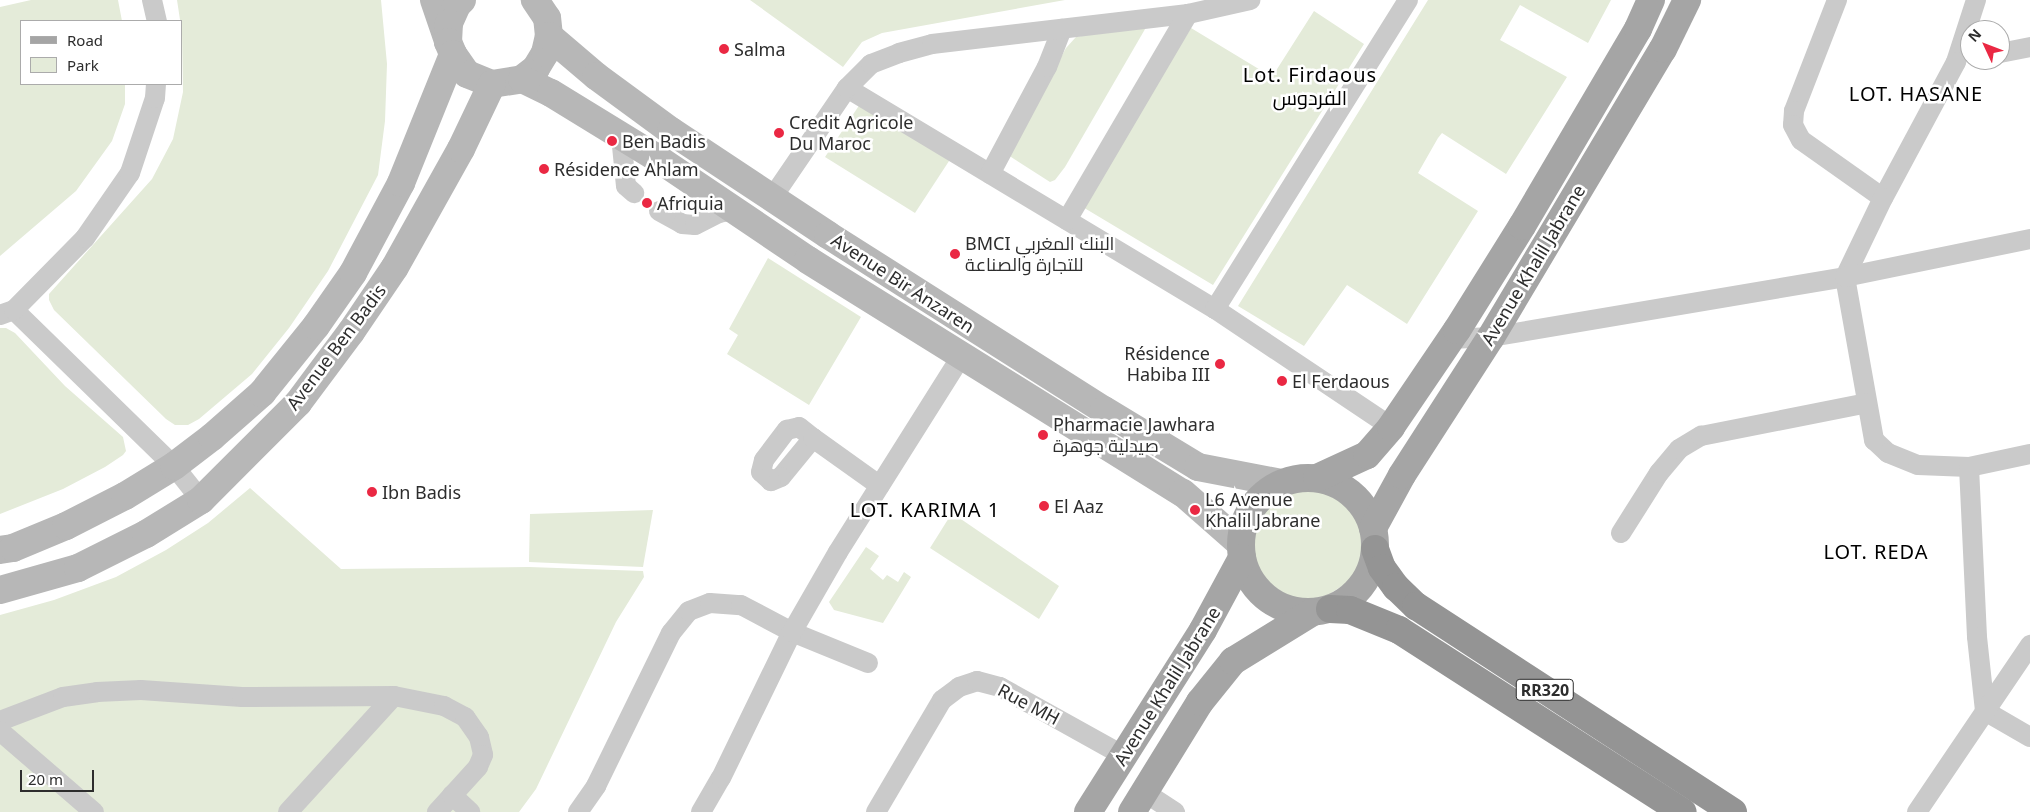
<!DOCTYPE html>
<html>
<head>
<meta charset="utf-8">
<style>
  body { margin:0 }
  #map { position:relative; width:2030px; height:812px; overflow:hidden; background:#fff; font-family:"Noto Sans",Cairo,sans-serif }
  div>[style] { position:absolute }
  .green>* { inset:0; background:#e4ebd9 }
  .street>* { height:20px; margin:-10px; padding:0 10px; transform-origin:10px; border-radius:10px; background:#cacaca }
  .secondary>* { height:28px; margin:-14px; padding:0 14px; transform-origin:14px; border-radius:14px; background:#b7b7b7 }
  .primary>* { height:28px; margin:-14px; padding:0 14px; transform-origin:14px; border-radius:14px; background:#a5a5a5 }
  .primary>.ring { margin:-14px; padding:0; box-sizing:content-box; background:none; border:28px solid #a5a5a5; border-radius:50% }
  .highway>* { height:28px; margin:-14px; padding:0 14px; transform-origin:14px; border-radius:14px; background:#949494 }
  .dots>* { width:14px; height:14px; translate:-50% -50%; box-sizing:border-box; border:2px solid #fff; border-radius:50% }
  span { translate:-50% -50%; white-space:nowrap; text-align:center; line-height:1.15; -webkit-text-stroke:5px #fff; paint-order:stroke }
  .shield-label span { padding:1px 4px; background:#fff; border:1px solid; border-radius:4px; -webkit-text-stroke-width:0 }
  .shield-label { font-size:16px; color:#2d2d2d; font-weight:700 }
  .poi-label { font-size:18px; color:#2d2d2d }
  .left { translate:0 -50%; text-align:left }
  .right { translate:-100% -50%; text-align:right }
  .street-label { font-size:18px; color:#2d2d2d }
  .quarter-label { font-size:20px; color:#000; letter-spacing:1px }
  .legend { position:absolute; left:20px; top:20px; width:162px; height:65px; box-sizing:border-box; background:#fff; border:1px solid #ababab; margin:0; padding:6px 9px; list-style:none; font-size:15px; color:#2d2d2d }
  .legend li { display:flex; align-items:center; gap:10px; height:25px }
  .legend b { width:25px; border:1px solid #ababab }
  .north { position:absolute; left:1960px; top:20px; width:50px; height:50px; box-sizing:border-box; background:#fff; border:1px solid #ababab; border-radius:50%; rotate:313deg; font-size:14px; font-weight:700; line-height:20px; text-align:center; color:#2d2d2d }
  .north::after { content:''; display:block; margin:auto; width:18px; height:22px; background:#ea2843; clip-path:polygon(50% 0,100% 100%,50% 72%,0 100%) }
  .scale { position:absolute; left:20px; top:770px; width:74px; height:22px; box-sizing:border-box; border:2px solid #2d2d2d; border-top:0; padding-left:6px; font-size:15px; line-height:18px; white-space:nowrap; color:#2d2d2d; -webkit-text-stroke:4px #fff; paint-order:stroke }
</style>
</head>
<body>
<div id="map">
  <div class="green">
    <div style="clip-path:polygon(31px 0,118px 0,122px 21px,21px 21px,21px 84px,125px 84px,125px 104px,112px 141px,76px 191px,0 256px,0 7px)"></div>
    <div style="clip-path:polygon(177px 0,381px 0,387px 64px,385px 121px,378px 175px,328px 271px,289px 328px,252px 374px,199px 419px,188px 425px,175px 425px,166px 419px,54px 310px,49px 300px,49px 294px,152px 179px,173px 139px,183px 92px,182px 33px)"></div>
    <div style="clip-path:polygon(750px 0,1065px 0,882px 33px,862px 42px,843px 67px)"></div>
    <div style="clip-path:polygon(1428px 0,1611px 0,1588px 43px,1520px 5px,1500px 40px,1567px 77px,1506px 174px,1442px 133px,1438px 138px,1418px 173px,1478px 211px,1407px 324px,1347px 285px,1304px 346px,1238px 306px)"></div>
    <div style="clip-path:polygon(1314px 11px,1364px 44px,1213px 285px,1081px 206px,1191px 28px,1272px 77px)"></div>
    <div style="clip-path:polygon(1148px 24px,1065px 167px,1055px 180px,1050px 182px,1008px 155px,1066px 48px,1076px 37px)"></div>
    <div style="clip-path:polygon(860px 104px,951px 158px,915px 213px,825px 157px)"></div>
    <div style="clip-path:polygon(768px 258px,861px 317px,809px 405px,727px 354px,738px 335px,729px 329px)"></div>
    <div style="clip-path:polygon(0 328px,6px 328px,15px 333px,65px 386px,123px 437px,126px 451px,123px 455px,105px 467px,63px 489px,0 514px)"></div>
    <div style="clip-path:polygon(250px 488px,341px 569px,529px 567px,643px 571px,644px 577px,616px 622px,536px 789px,519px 812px,0 812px,0 615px,54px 600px,116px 577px,166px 550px,208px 523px)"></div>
    <div style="clip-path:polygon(1302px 489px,1317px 489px,1347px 505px,1359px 521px,1364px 536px,1364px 556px,1357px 571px,1345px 584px,1328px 595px,1308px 600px,1290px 598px,1264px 579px,1255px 561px,1252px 543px,1255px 524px,1268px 505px,1286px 494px)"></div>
    <div style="clip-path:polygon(653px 510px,643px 567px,529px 562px,530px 514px)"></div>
    <div style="clip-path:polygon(952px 513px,1059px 586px,1039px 619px,930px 548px)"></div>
    <div style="clip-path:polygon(866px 547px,879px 556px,870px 569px,883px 580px,887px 575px,898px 582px,904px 572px,911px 577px,883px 623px,834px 610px,829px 602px)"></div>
  </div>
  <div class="street">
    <div style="left:152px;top:0;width:22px;rotate:77deg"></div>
    <div style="left:1837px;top:0;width:119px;rotate:111.2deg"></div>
    <div style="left:1794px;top:111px;width:14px;rotate:94deg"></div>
    <div style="left:1793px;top:125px;width:17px;rotate:62deg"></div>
    <div style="left:1801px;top:140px;width:100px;rotate:35.3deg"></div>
    <div style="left:1976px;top:0;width:65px;rotate:107.9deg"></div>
    <div style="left:1956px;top:62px;width:154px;rotate:118.2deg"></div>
    <div style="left:1883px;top:198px;width:88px;rotate:115.7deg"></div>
    <div style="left:1845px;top:277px;width:166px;rotate:79.9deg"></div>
    <div style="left:1874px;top:440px;width:19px;rotate:43deg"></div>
    <div style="left:1888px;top:453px;width:32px;rotate:22deg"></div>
    <div style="left:1918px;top:465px;width:51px;rotate:2.2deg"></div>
    <div style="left:1969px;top:467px;width:62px;rotate:-12deg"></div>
    <div style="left:2000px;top:53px;width:31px;rotate:-11deg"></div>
    <div style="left:847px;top:88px;width:429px;rotate:31deg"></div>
    <div style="left:1215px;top:309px;width:212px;rotate:33.8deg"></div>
    <div style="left:621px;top:136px;width:50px;rotate:84.3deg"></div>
    <div style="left:626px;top:186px;width:11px;rotate:41deg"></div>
    <div style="left:990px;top:174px;width:121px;rotate:-62deg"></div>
    <div style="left:1047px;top:67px;width:41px;rotate:-68.5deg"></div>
    <div style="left:772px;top:198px;width:133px;rotate:-55.7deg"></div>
    <div style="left:847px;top:88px;width:34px;rotate:-45deg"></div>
    <div style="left:871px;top:64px;width:30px;rotate:-21deg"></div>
    <div style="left:899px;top:53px;width:34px;rotate:-15deg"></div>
    <div style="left:932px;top:44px;width:258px;rotate:-6.7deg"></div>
    <div style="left:1188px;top:14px;width:64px;rotate:-12.7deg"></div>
    <div style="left:659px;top:211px;width:26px;rotate:29deg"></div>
    <div style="left:682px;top:224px;width:13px;rotate:4deg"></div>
    <div style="left:695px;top:225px;width:27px;rotate:-27deg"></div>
    <div style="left:719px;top:213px;width:15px;rotate:-11deg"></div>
    <div style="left:1067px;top:220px;width:239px;rotate:-59.6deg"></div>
    <div style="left:1215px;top:309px;width:364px;rotate:-58deg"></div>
    <div style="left:14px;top:310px;width:223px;rotate:44.3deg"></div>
    <div style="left:174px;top:466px;width:43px;rotate:51.5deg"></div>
    <div style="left:0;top:315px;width:15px;rotate:-20deg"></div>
    <div style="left:14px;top:310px;width:101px;rotate:-45.4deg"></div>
    <div style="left:85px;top:238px;width:79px;rotate:-55.3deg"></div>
    <div style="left:130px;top:173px;width:79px;rotate:-71.6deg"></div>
    <div style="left:155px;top:98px;width:14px;rotate:-86deg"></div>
    <div style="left:1451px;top:339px;width:40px;rotate:-2.9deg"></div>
    <div style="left:1491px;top:337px;width:359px;rotate:-9.6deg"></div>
    <div style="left:1845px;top:277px;width:189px;rotate:-11.6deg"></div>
    <div style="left:813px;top:438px;width:50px;rotate:129.4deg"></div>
    <div style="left:781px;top:477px;width:11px;rotate:158deg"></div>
    <div style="left:771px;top:481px;width:13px;rotate:-138deg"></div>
    <div style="left:761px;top:472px;width:12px;rotate:-76deg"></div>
    <div style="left:764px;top:460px;width:38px;rotate:-53deg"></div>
    <div style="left:787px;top:430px;width:12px;rotate:-14deg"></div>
    <div style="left:799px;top:427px;width:18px;rotate:38deg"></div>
    <div style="left:813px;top:438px;width:82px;rotate:35.6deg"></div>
    <div style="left:1969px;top:467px;width:170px;rotate:87.3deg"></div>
    <div style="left:1977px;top:637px;width:74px;rotate:83.8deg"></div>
    <div style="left:1985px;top:711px;width:52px;rotate:30deg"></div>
    <div style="left:1621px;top:533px;width:71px;rotate:-57.7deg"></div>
    <div style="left:1659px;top:473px;width:31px;rotate:-50deg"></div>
    <div style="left:1679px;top:449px;width:26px;rotate:-31deg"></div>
    <div style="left:1701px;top:436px;width:169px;rotate:-11.2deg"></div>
    <div style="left:0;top:721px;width:67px;rotate:-20.9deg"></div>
    <div style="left:63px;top:697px;width:34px;rotate:-8deg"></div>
    <div style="left:97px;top:692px;width:44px;rotate:-2.6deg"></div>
    <div style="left:141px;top:690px;width:101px;rotate:4deg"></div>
    <div style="left:242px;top:697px;width:152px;rotate:-0.4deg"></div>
    <div style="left:394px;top:696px;width:51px;rotate:11.3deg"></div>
    <div style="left:444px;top:706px;width:24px;rotate:28deg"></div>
    <div style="left:465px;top:717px;width:24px;rotate:55deg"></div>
    <div style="left:479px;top:737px;width:18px;rotate:77deg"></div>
    <div style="left:483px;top:755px;width:13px;rotate:113deg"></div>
    <div style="left:478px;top:767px;width:61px;rotate:132.3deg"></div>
    <div style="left:0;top:731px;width:124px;rotate:40.8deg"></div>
    <div style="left:1144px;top:792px;width:37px;rotate:33deg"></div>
    <div style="left:452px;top:795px;width:25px;rotate:43deg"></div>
    <div style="left:288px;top:812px;width:157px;rotate:-47.6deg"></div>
    <div style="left:578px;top:812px;width:32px;rotate:-55deg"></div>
    <div style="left:596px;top:786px;width:170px;rotate:-63.9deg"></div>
    <div style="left:671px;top:633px;width:28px;rotate:-51deg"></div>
    <div style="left:689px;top:611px;width:22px;rotate:-21deg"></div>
    <div style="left:710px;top:603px;width:31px;rotate:4deg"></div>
    <div style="left:741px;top:605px;width:58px;rotate:27.9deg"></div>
    <div style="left:792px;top:632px;width:82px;rotate:22.2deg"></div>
    <div style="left:701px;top:812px;width:39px;rotate:-60deg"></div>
    <div style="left:721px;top:778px;width:162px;rotate:-64.1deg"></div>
    <div style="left:792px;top:632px;width:92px;rotate:-60.1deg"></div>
    <div style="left:838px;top:552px;width:233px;rotate:-57.8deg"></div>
    <div style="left:876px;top:812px;width:130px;rotate:-59.5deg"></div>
    <div style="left:942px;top:700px;width:21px;rotate:-37deg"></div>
    <div style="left:959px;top:687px;width:19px;rotate:-18deg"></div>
    <div style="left:977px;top:681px;width:24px;rotate:15deg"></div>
    <div style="left:1000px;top:687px;width:142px;rotate:29.1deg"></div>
    <div style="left:1917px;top:812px;width:202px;rotate:-55.9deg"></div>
  </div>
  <div class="secondary">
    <div style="left:434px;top:0;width:43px;rotate:71.1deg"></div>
    <div style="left:462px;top:0;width:7px;rotate:135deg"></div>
    <div style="left:457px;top:5px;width:20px;rotate:114deg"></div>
    <div style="left:449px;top:23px;width:19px;rotate:93deg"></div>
    <div style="left:448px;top:42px;width:13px;rotate:67deg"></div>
    <div style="left:453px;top:54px;width:24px;rotate:55deg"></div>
    <div style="left:467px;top:74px;width:27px;rotate:22deg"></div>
    <div style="left:492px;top:84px;width:30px;rotate:-9deg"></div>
    <div style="left:522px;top:79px;width:18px;rotate:-38deg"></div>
    <div style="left:536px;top:68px;width:17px;rotate:-59deg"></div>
    <div style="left:545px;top:53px;width:17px;rotate:-77deg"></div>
    <div style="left:549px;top:36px;width:18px;rotate:-96deg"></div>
    <div style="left:547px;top:18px;width:22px;rotate:-124deg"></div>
    <div style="left:549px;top:36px;width:62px;rotate:40.4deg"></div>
    <div style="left:596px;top:76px;width:93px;rotate:36.3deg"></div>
    <div style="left:671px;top:131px;width:188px;rotate:33.5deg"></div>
    <div style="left:828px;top:235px;width:327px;rotate:32.4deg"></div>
    <div style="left:1104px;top:410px;width:110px;rotate:31.2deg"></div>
    <div style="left:1198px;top:467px;width:85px;rotate:10.9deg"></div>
    <div style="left:522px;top:79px;width:32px;rotate:26deg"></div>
    <div style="left:551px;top:93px;width:121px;rotate:31.5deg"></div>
    <div style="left:654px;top:156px;width:186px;rotate:34deg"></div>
    <div style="left:808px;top:260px;width:441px;rotate:31.9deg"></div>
    <div style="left:1183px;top:493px;width:76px;rotate:41.3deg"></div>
    <div style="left:0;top:550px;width:13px;rotate:-9deg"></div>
    <div style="left:13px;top:548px;width:57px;rotate:-22.5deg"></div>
    <div style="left:66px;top:526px;width:66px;rotate:-27deg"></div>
    <div style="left:125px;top:496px;width:57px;rotate:-31.5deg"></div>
    <div style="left:174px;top:466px;width:48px;rotate:-37.3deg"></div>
    <div style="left:212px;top:437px;width:67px;rotate:-41.3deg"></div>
    <div style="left:262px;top:393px;width:86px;rotate:-51.1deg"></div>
    <div style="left:316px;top:326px;width:65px;rotate:-55.1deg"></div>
    <div style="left:353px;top:273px;width:102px;rotate:-61.9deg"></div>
    <div style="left:401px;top:183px;width:139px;rotate:-68deg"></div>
    <div style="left:0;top:590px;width:81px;rotate:-15.8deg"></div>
    <div style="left:78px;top:568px;width:76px;rotate:-26.6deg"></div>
    <div style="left:146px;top:534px;width:65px;rotate:-31.7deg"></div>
    <div style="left:201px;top:500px;width:137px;rotate:-45deg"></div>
    <div style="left:298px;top:403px;width:89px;rotate:-53.3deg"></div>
    <div style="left:351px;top:332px;width:78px;rotate:-55.9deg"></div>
    <div style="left:395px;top:267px;width:135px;rotate:-60.8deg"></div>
    <div style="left:461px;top:149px;width:72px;rotate:-64.5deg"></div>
  </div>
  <div class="primary">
    <div class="ring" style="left:1241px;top:478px;width:106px;height:106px"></div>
    <div style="left:1317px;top:478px;width:55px;rotate:-24.7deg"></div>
    <div style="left:1367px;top:455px;width:37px;rotate:-49deg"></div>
    <div style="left:1391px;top:427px;width:117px;rotate:-55.8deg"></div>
    <div style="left:1457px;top:330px;width:123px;rotate:-58deg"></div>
    <div style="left:1522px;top:226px;width:229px;rotate:-59.5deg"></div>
    <div style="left:1638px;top:29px;width:32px;rotate:-66deg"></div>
    <div style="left:1373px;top:528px;width:60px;rotate:-61.3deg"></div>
    <div style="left:1402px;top:475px;width:164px;rotate:-57.2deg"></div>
    <div style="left:1491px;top:337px;width:335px;rotate:-59.2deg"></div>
    <div style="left:1663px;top:49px;width:55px;rotate:-63.9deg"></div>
    <div style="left:1088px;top:812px;width:215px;rotate:-57.7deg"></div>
    <div style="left:1203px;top:630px;width:82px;rotate:-61.6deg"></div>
    <div style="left:1132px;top:812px;width:129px;rotate:-58.3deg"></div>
    <div style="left:1200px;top:702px;width:53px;rotate:-51.2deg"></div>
    <div style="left:1233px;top:661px;width:92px;rotate:-31.6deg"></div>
  </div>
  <div class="highway">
    <div style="left:1375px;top:549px;width:20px;rotate:70deg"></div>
    <div style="left:1382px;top:568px;width:24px;rotate:54deg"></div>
    <div style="left:1396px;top:587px;width:28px;rotate:44deg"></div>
    <div style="left:1416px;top:606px;width:378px;rotate:33deg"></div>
    <div style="left:1330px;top:609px;width:20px;rotate:3deg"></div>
    <div style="left:1350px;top:610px;width:53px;rotate:22.2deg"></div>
    <div style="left:1399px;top:630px;width:337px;rotate:32.7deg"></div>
  </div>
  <div class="dots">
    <div style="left:724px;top:49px;background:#ea2843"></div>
    <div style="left:779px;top:133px;background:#ea2843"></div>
    <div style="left:612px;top:141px;background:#ea2843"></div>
    <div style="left:544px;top:169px;background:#ea2843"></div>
    <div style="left:647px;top:203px;background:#ea2843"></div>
    <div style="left:955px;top:254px;background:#ea2843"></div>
    <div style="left:1220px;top:364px;background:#ea2843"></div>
    <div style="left:1282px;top:381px;background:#ea2843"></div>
    <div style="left:1043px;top:435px;background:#ea2843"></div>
    <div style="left:372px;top:492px;background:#ea2843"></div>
    <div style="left:1044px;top:506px;background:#ea2843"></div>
    <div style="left:1195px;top:510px;background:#ea2843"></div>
  </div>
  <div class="shield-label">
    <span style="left:1545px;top:690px">RR320</span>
  </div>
  <div class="poi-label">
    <span class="left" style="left:734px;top:49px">Salma</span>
    <span class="left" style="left:789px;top:133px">Credit Agricole<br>Du Maroc</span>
    <span class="left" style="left:622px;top:141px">Ben Badis</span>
    <span class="left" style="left:554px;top:169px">Résidence Ahlam</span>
    <span class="left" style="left:657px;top:203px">Afriquia</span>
    <span class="left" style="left:965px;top:254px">BMCI البنك المغربي<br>للتجارة والصناعة</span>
    <span class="right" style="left:1210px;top:364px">Résidence<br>Habiba III</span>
    <span class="left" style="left:1292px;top:381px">El Ferdaous</span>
    <span class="left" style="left:1053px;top:435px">Pharmacie Jawhara<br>صيدلية جوهرة</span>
    <span class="left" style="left:382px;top:492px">Ibn Badis</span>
    <span class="left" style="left:1205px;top:510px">L6 Avenue<br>Khalil Jabrane</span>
    <span class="left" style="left:1054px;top:506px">El Aaz</span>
  </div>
  <div class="street-label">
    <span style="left:1533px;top:265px;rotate:-59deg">Avenue Khalil Jabrane</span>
    <span style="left:903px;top:283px;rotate:33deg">Avenue Bir Anzaren</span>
    <span style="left:336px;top:347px;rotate:-53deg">Avenue Ben Badis</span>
    <span style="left:1167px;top:686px;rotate:-58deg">Avenue Khalil Jabrane</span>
    <span style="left:1029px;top:704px;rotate:28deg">Rue MH</span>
  </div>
  <div class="quarter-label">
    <span style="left:1310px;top:86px">Lot. Firdaous<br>الفردوس</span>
    <span style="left:1916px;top:93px">LOT. HASANE</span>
    <span style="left:925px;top:509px">LOT. KARIMA 1</span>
    <span style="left:1876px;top:551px">LOT. REDA</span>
  </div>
  <ul class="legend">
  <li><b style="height:6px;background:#a5a5a5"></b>Road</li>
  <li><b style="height:14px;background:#e4ebd9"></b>Park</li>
  </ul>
  <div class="north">N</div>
  <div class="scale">20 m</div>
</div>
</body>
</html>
